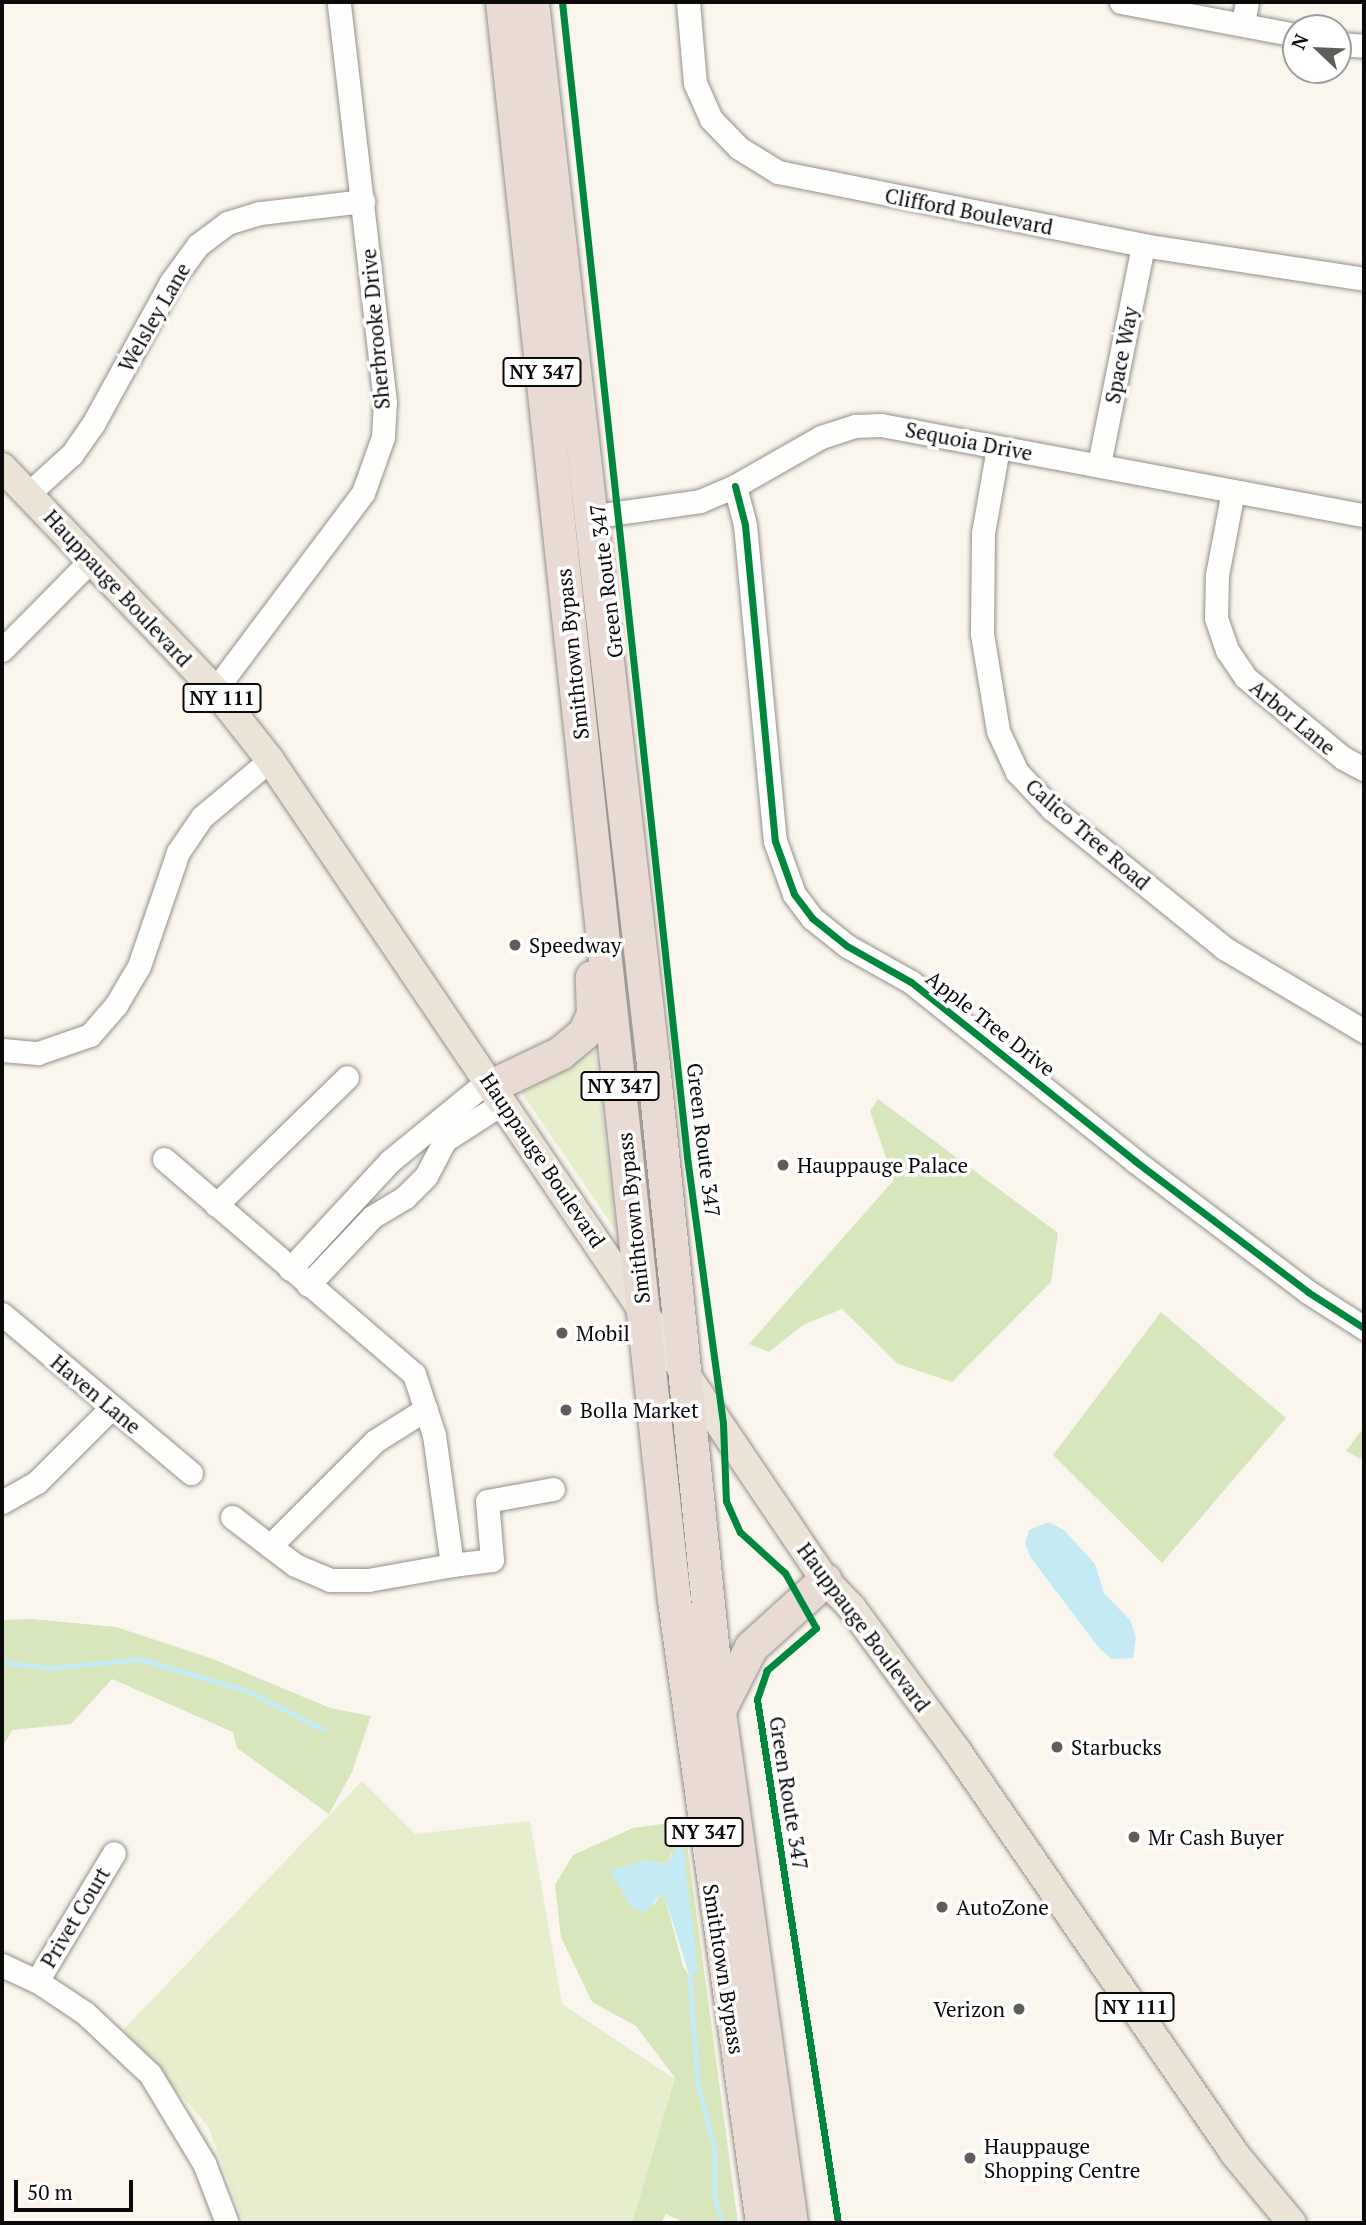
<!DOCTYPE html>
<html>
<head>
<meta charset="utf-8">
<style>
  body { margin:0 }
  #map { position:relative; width:1366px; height:2225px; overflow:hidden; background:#faf6ed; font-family:"PT Serif",serif }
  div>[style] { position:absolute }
  .green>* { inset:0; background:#e7eecd }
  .forest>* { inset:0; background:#d8e6bb }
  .water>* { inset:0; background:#c4ebf3 }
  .stream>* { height:4.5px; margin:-2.25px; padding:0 2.25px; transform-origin:2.25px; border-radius:2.25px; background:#c4ebf3 }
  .roads { filter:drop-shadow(0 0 2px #92908c) drop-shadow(0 0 2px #92908c) }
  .minor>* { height:23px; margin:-11.5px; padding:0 11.5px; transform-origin:11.5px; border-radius:11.5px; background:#fefefc }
  .major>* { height:28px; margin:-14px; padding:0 14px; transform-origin:14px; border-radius:14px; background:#ece3d7 }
  .highway>* { height:33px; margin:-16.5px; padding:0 16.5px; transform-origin:16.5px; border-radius:16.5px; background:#e9dad3 }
  .cycleway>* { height:7px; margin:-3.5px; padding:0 3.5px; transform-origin:3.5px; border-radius:3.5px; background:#00873e }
  .dots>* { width:19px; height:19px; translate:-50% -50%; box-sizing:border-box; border:4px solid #fff; border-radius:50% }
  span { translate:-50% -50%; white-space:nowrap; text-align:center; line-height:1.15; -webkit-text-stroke:7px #fff; paint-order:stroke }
  .shield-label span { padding:2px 5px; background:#fff; border:2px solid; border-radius:5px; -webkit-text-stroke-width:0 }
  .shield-label { font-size:19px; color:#0a0a0a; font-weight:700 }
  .street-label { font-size:21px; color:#0a0a0a }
  .poi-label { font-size:21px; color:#0a0a0a }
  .left { translate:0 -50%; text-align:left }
  .right { translate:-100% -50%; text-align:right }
  .frame { position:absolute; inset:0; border:4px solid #0a0a0a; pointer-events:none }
  .north { position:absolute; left:1282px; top:14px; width:70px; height:70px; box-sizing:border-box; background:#fff; border:2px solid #9d9d9d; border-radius:50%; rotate:293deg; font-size:19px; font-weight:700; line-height:28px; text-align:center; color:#0a0a0a }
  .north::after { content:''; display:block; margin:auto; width:24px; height:32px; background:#5e5d59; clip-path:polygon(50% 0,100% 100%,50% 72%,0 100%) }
  .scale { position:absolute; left:14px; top:2180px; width:119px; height:32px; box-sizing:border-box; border:4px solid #0a0a0a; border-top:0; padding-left:9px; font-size:21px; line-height:24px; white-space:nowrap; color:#0a0a0a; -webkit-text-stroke:5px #fff; paint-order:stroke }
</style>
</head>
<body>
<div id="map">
  <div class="green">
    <div style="clip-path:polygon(595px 1050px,616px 1231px,522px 1093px)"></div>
    <div style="clip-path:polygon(362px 1781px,415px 1834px,530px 1821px,562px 2004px,675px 2079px,632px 2223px,244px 2223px,208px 2126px,123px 2030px)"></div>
  </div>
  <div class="forest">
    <div style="clip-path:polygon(878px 1099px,1058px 1233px,1051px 1282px,952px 1382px,898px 1364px,842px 1309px,803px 1325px,769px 1352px,749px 1344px,894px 1180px,870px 1111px)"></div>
    <div style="clip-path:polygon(1161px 1312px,1286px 1418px,1162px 1563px,1053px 1455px)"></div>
    <div style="clip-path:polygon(1361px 1431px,1364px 1431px,1364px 1461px,1346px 1451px)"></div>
    <div style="clip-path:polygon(32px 1619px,116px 1627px,213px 1659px,330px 1708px,371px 1716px,352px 1772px,329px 1814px,237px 1748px,233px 1732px,112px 1679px,71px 1724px,12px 1730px,2px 1748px,2px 1620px)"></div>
    <div style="clip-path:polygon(evenodd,684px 1821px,738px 2223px,685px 2223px,666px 2214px,661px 2223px,632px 2223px,675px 2078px,636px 2026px,592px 2002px,561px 1937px,555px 1885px,573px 1855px,633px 1828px,684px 1821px,672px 1853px,690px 1977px,683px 1966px,665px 1897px,660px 1895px,654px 1905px,623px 1893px,619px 1883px,644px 1860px,667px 1864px,672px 1853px)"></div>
  </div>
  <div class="water">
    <div style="clip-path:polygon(1049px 1522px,1064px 1530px,1095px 1564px,1104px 1593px,1130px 1620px,1136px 1637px,1133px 1658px,1112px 1659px,1099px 1648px,1031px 1558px,1025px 1544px,1029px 1530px)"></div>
    <div style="clip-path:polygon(677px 1846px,683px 1846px,698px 1970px,690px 1978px,665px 1897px,660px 1895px,645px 1913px,632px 1908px,610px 1871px,644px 1860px,667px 1864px)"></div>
  </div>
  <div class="stream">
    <div style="left:2px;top:1662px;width:48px;rotate:7.1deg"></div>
    <div style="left:50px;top:1668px;width:91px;rotate:-5.6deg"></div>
    <div style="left:141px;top:1659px;width:112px;rotate:16.7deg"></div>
    <div style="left:248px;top:1691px;width:84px;rotate:26.9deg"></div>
    <div style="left:690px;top:1978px;width:104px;rotate:85.6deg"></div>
    <div style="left:698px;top:2082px;width:70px;rotate:76deg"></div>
    <div style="left:715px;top:2150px;width:47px;rotate:90deg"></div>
    <div style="left:715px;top:2197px;width:27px;rotate:73deg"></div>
  </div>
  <div class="roads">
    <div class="minor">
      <div style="left:688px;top:2px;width:81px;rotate:85.1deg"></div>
      <div style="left:695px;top:83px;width:39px;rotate:66deg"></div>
      <div style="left:711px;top:119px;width:40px;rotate:46deg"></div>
      <div style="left:739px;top:148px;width:46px;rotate:31.6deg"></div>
      <div style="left:778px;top:172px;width:372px;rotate:11.3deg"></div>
      <div style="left:1143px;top:245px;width:224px;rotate:8.7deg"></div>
      <div style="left:1121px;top:2px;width:178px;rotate:10.7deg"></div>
      <div style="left:1243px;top:24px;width:22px;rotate:-80deg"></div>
      <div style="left:1338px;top:44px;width:26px;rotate:4deg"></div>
      <div style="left:998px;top:448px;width:86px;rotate:100deg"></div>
      <div style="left:983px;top:533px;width:101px;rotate:90.6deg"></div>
      <div style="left:982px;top:634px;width:98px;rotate:80.6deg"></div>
      <div style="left:998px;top:731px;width:45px;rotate:65.1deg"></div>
      <div style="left:1017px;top:772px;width:51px;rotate:46.6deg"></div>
      <div style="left:1052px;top:809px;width:221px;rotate:38.9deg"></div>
      <div style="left:1224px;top:948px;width:163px;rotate:30.7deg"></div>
      <div style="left:1099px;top:464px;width:223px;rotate:-78.6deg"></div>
      <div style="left:735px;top:486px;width:40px;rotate:75.6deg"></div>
      <div style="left:745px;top:525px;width:317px;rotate:84.6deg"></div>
      <div style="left:775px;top:841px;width:56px;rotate:70.3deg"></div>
      <div style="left:794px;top:894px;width:30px;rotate:53deg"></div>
      <div style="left:812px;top:918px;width:45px;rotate:38.7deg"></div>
      <div style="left:847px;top:946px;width:73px;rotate:29.4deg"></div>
      <div style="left:911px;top:982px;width:287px;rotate:38.6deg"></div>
      <div style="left:1135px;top:1161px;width:217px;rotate:37.1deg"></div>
      <div style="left:1308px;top:1292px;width:67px;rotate:32.7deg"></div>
      <div style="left:1233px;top:491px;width:86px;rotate:100.8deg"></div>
      <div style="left:1217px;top:575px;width:43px;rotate:91.3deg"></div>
      <div style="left:1216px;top:618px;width:34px;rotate:71deg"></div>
      <div style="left:1227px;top:650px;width:32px;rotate:56deg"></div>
      <div style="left:1245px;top:677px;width:127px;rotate:39.6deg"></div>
      <div style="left:1343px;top:758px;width:24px;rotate:28deg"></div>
      <div style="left:29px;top:493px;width:58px;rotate:-42.2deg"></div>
      <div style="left:72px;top:454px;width:37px;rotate:-55deg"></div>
      <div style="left:93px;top:424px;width:162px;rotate:-61.2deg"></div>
      <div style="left:171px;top:282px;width:46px;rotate:-53.9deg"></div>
      <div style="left:198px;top:245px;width:36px;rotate:-37deg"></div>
      <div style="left:227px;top:223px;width:34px;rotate:-17deg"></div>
      <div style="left:260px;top:213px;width:104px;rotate:-6.6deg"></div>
      <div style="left:589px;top:517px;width:112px;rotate:-8.2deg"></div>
      <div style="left:700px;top:501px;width:38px;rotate:-23deg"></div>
      <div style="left:735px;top:486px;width:99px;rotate:-29.7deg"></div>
      <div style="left:821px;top:437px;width:36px;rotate:-18deg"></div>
      <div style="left:855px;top:426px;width:26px;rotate:-2deg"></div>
      <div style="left:881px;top:425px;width:491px;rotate:10.6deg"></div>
      <div style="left:2px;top:650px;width:125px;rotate:-45.3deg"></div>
      <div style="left:215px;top:690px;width:246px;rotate:-53.1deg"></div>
      <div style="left:363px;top:493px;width:59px;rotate:-70.3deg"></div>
      <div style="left:383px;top:437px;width:35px;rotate:-87deg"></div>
      <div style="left:385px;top:402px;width:403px;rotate:-96.6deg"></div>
      <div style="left:2px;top:1050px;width:36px;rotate:5deg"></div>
      <div style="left:38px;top:1053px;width:55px;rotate:-19.1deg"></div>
      <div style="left:90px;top:1035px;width:40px;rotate:-49deg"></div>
      <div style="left:116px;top:1005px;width:45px;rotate:-59.5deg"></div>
      <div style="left:139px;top:966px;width:120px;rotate:-71.1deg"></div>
      <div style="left:178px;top:852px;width:42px;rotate:-55.6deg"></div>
      <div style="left:202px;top:817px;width:89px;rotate:-40deg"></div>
      <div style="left:164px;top:1159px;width:330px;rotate:40.7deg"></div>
      <div style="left:414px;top:1374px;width:64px;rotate:71.8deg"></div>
      <div style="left:434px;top:1435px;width:131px;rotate:82.1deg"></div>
      <div style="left:452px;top:1565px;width:40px;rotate:-7.1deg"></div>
      <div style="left:492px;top:1560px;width:59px;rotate:-94.8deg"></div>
      <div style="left:487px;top:1501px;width:67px;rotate:-10.3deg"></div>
      <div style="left:216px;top:1205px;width:183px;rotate:-44.3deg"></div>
      <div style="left:290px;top:1269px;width:147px;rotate:-47.2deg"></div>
      <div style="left:390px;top:1161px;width:128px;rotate:-39.3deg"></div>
      <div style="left:308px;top:1285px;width:93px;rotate:-46.7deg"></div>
      <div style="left:372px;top:1217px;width:39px;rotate:-31deg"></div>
      <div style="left:405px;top:1197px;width:30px;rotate:-45deg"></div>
      <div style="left:426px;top:1176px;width:41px;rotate:-62.2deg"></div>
      <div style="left:445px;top:1140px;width:70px;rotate:-32.8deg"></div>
      <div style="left:2px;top:1314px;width:247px;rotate:40.1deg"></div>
      <div style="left:2px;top:1502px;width:40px;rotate:-29.7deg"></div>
      <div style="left:37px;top:1482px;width:106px;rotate:-45deg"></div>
      <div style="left:232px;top:1517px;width:79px;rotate:37.3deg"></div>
      <div style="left:295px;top:1565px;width:38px;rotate:23deg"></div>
      <div style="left:330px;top:1580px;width:38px"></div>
      <div style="left:368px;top:1580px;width:85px;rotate:-10.1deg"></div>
      <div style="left:270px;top:1546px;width:148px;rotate:-45deg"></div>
      <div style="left:375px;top:1441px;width:60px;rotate:-32.1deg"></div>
      <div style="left:2px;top:1965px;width:38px;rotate:25deg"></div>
      <div style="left:37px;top:1981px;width:58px;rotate:33.7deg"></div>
      <div style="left:85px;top:2013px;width:89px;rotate:43.2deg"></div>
      <div style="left:150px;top:2074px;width:104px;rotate:58.8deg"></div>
      <div style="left:204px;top:2163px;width:64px;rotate:69deg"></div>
      <div style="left:37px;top:1981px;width:149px;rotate:-59deg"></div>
    </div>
    <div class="major">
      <div style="left:2px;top:467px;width:308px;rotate:46.3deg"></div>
      <div style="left:215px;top:690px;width:89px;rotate:51.8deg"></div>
      <div style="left:270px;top:760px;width:990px;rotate:55.91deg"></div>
      <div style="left:825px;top:1580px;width:39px;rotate:46deg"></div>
      <div style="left:852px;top:1608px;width:177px;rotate:53.7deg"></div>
      <div style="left:957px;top:1751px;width:488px;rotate:55.4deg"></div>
      <div style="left:1234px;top:2153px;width:91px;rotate:50.4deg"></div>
    </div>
    <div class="highway">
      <div style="left:502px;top:2px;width:1607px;rotate:83.86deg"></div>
      <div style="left:674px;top:1600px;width:629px;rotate:81.96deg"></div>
      <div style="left:532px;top:2px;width:1060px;rotate:83.5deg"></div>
      <div style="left:652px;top:1055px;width:660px;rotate:84.18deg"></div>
      <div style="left:719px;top:1712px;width:516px;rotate:81.98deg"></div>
      <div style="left:493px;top:1085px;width:74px;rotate:-25.5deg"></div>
      <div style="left:560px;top:1053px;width:31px;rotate:-40deg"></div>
      <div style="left:584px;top:1033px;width:21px;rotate:-65deg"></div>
      <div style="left:593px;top:1014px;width:37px;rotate:-92deg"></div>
      <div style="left:720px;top:1708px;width:68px;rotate:-63.1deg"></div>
      <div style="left:751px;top:1647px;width:100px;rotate:-42.2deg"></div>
    </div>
  </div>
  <div class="cycleway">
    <div style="left:562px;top:2px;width:1162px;rotate:83.82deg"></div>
    <div style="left:687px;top:1157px;width:269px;rotate:82.3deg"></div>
    <div style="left:723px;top:1424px;width:77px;rotate:87.8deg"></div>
    <div style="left:726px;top:1501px;width:34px;rotate:66deg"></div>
    <div style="left:740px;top:1532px;width:61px;rotate:42.3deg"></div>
    <div style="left:785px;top:1573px;width:63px;rotate:60.6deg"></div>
    <div style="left:816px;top:1628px;width:65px;rotate:139.4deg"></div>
    <div style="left:767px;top:1670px;width:31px;rotate:109deg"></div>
    <div style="left:757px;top:1699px;width:530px;rotate:81.21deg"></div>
    <div style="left:735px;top:486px;width:40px;rotate:75.6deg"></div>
    <div style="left:745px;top:525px;width:317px;rotate:84.6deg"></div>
    <div style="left:775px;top:841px;width:56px;rotate:70.3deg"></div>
    <div style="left:794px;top:894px;width:30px;rotate:53deg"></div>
    <div style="left:812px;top:918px;width:45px;rotate:38.7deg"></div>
    <div style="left:847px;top:946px;width:73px;rotate:29.4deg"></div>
    <div style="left:911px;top:982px;width:287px;rotate:38.6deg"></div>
    <div style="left:1135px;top:1161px;width:217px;rotate:37.1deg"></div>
    <div style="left:1308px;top:1292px;width:67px;rotate:32.7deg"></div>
  </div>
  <div class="dots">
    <div style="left:515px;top:945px;background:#5e5d59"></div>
    <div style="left:783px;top:1165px;background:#5e5d59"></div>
    <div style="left:562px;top:1333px;background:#5e5d59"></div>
    <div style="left:566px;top:1410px;background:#5e5d59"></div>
    <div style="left:1057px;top:1747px;background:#5e5d59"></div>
    <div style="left:1134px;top:1837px;background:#5e5d59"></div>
    <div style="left:942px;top:1907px;background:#5e5d59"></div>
    <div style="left:1019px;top:2009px;background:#5e5d59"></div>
    <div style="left:970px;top:2158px;background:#5e5d59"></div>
  </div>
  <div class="shield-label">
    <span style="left:542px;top:372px">NY 347</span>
    <span style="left:222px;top:698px">NY 111</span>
    <span style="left:620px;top:1086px">NY 347</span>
    <span style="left:704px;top:1832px">NY 347</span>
    <span style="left:1135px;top:2007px">NY 111</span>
  </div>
  <div class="street-label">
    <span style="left:969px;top:211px;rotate:11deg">Clifford Boulevard</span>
    <span style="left:154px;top:317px;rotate:-60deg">Welsley Lane</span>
    <span style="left:375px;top:329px;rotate:-95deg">Sherbrooke Drive</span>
    <span style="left:1121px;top:355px;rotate:-79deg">Space Way</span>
    <span style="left:969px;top:441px;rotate:11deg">Sequoia Drive</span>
    <span style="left:606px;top:581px;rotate:-97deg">Green Route 347</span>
    <span style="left:118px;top:588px;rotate:47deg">Hauppauge Boulevard</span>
    <span style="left:572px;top:654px;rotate:-96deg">Smithtown Bypass</span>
    <span style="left:1293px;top:717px;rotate:40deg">Arbor Lane</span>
    <span style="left:1088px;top:834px;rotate:41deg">Calico Tree Road</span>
    <span style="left:991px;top:1023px;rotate:38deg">Apple Tree Drive</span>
    <span style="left:704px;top:1140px;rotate:83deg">Green Route 347</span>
    <span style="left:543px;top:1160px;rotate:56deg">Hauppauge Boulevard</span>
    <span style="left:633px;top:1218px;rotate:-96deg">Smithtown Bypass</span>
    <span style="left:96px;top:1394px;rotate:40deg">Haven Lane</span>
    <span style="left:864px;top:1627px;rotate:53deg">Hauppauge Boulevard</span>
    <span style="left:789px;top:1793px;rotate:81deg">Green Route 347</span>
    <span style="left:75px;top:1917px;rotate:-59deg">Privet Court</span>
    <span style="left:724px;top:1969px;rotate:81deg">Smithtown Bypass</span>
  </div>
  <div class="poi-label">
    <span class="left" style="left:529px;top:945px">Speedway</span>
    <span class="left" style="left:797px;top:1165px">Hauppauge Palace</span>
    <span class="left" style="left:576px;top:1333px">Mobil</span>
    <span class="left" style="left:580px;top:1410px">Bolla Market</span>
    <span class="left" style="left:1071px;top:1747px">Starbucks</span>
    <span class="left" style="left:1148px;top:1837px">Mr Cash Buyer</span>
    <span class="left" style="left:956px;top:1907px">AutoZone</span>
    <span class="right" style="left:1005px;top:2009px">Verizon</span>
    <span class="left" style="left:984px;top:2158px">Hauppauge<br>Shopping Centre</span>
  </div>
  <div class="frame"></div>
  <div class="north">N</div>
  <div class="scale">50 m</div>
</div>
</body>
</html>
